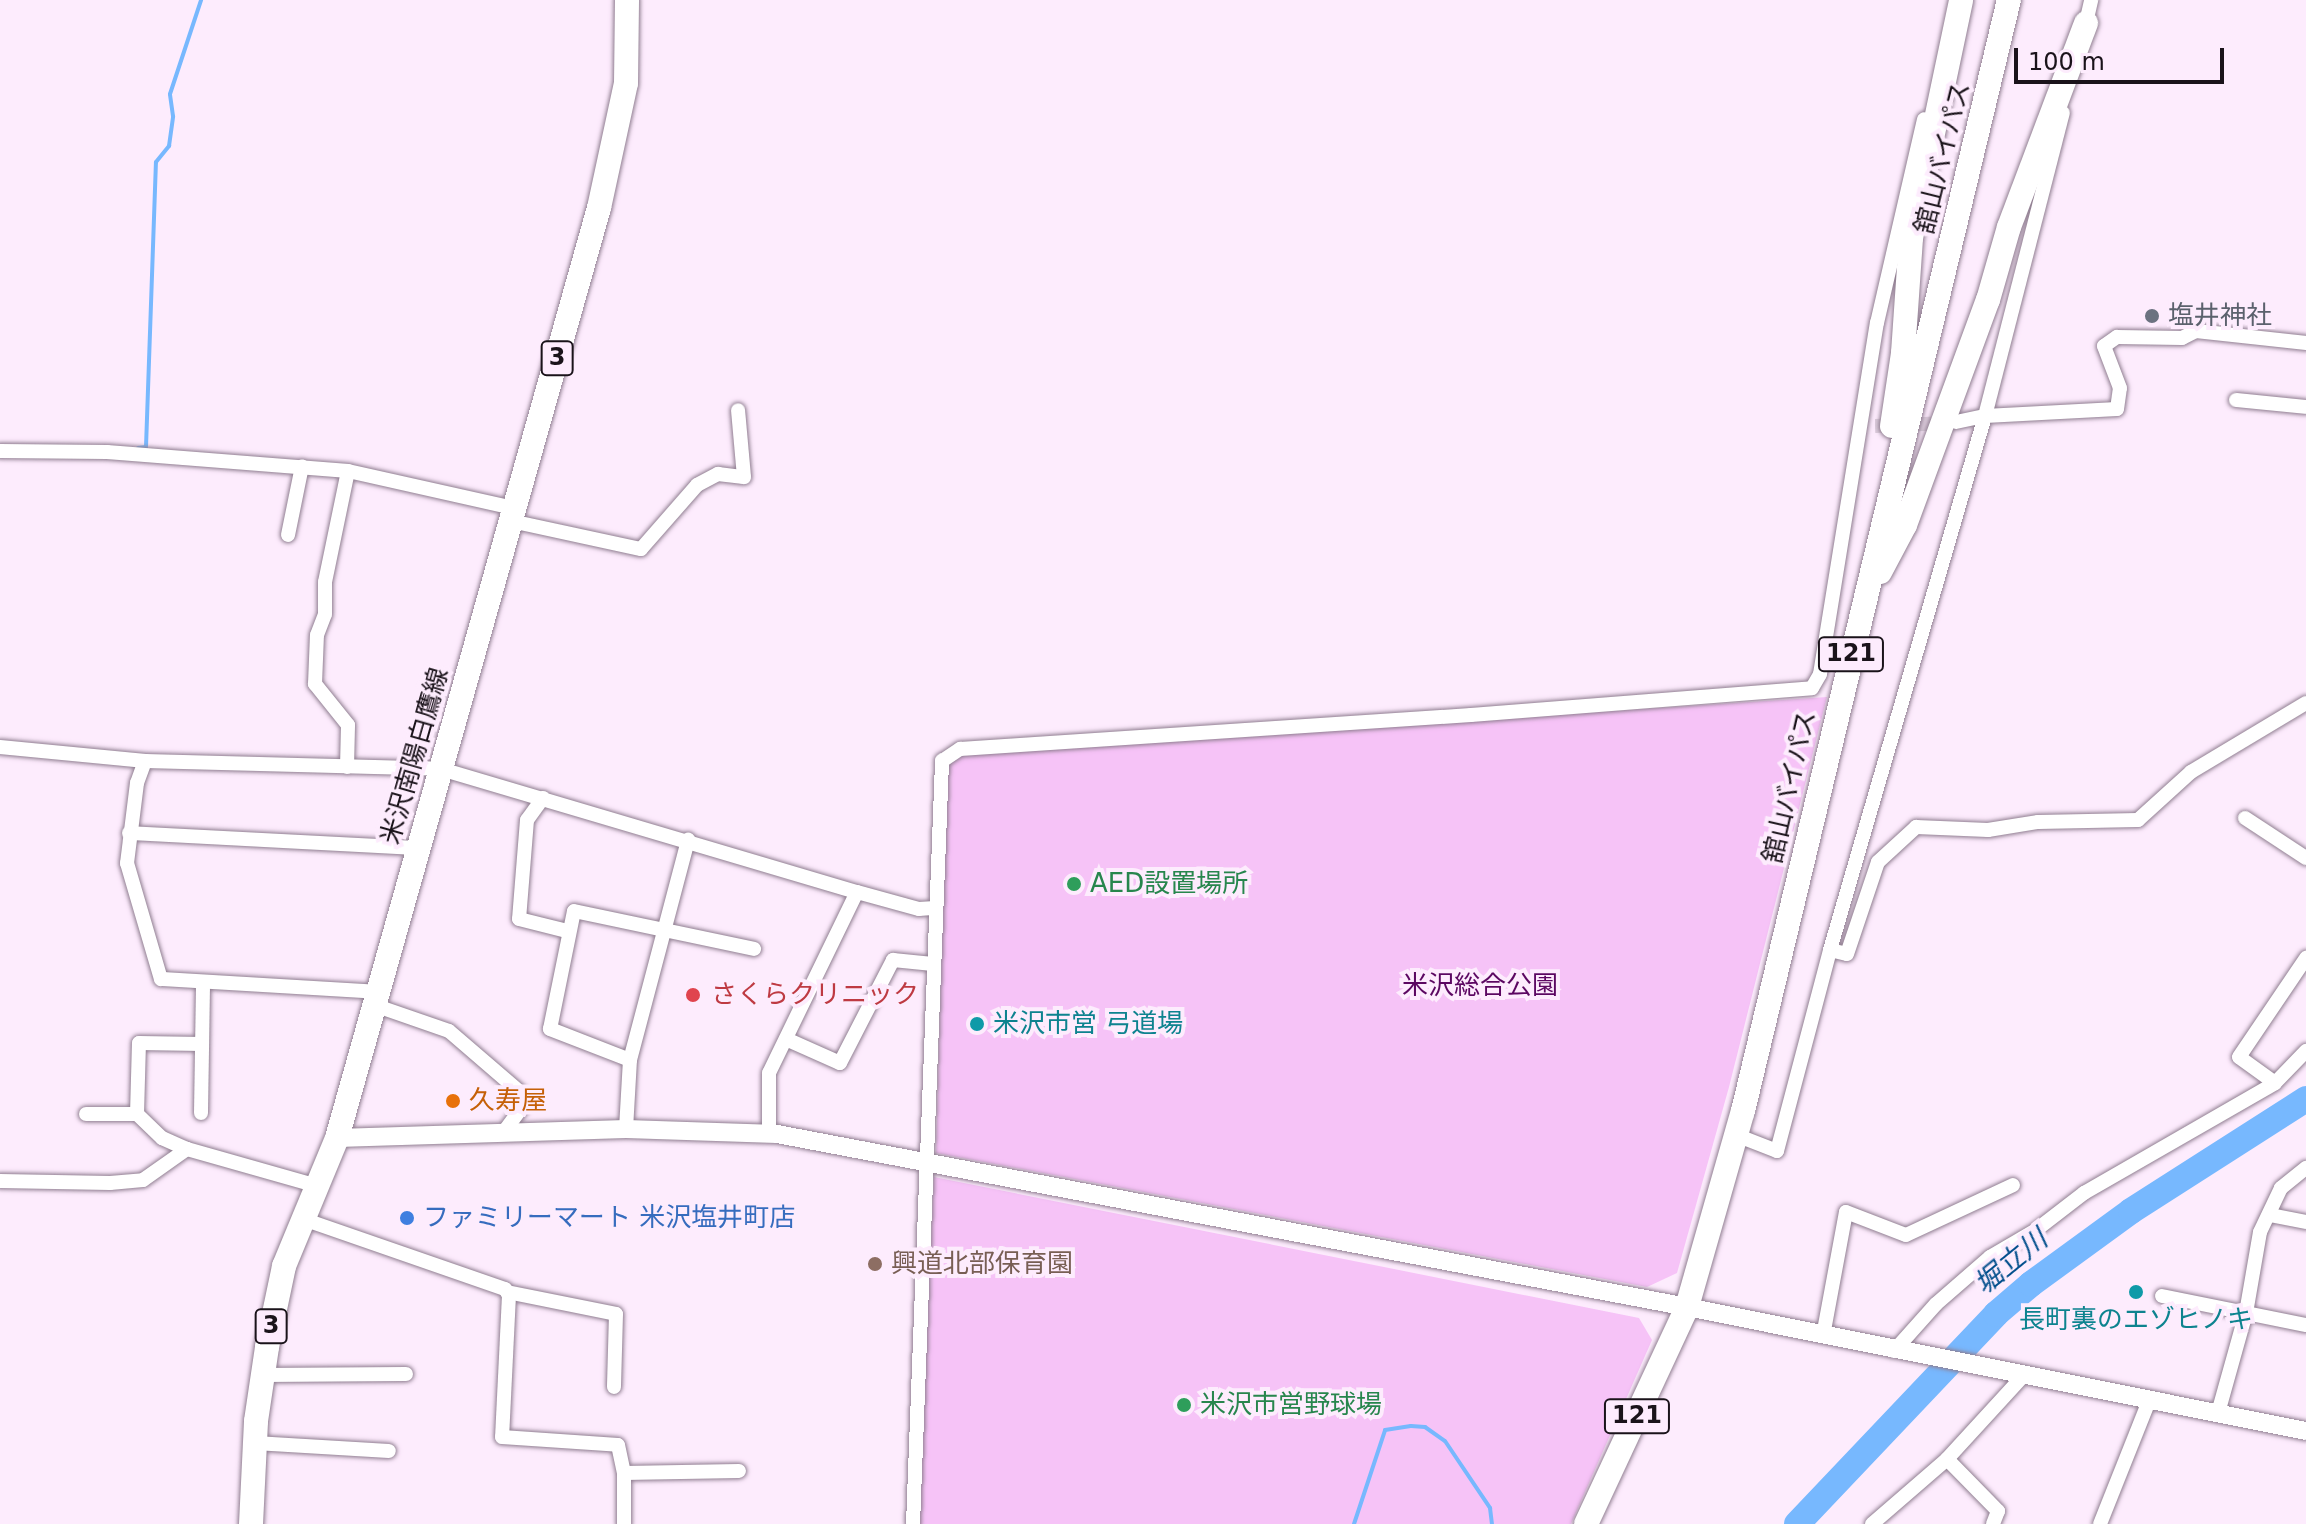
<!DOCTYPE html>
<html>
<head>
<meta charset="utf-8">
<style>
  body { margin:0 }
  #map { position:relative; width:2306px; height:1524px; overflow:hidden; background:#fdecfd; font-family:"DejaVu Sans","Noto Sans JP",sans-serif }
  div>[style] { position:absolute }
  .green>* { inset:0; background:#f6c3f7 }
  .stream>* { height:4px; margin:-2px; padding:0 2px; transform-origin:2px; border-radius:2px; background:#77b8fe }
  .river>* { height:26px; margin:-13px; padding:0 13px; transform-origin:13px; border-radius:13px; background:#77b8fe }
  .minor-tunnel>* { height:14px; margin-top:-7px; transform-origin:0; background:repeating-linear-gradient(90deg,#dbcbdb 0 14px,transparent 0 21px) }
  .roads { filter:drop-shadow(0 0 2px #907e91) drop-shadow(0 0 2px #907e91) }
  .minor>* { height:14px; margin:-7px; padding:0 7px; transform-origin:7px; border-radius:7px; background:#fff }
  .tertiary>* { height:18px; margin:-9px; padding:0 9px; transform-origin:9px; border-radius:9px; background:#fff }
  .primary>* { height:24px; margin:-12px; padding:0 12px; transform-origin:12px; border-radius:12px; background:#fff }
  .trunk>* { height:24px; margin:-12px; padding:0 12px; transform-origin:12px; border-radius:12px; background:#fff }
  .dots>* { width:22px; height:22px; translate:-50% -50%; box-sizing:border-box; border:4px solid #fdecfd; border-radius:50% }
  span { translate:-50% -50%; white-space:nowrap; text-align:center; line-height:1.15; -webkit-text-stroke:8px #fdecfd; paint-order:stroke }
  .shield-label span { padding:2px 6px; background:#fdecfd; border:2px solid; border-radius:6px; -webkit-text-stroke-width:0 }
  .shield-label { font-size:24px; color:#1a131a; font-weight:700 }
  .street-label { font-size:26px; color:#1a131a }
  .worship-label { font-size:26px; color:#5b616d }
  .left { translate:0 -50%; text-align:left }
  .leisure-label { font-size:26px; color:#27864d }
  .park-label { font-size:26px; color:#5b0761 }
  .health-label { font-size:26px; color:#be3a42 }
  .culture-label { font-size:26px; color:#0d838f }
  .food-label { font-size:26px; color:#c56008 }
  .shop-label { font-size:26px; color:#366cbe }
  .education-label { font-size:26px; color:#785e54 }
  .water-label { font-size:28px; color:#04508d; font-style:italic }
  .scale { position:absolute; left:2014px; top:48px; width:210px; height:36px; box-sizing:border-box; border:4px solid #1a131a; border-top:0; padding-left:10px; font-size:24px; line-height:28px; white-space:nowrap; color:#1a131a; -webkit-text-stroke:6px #fdecfd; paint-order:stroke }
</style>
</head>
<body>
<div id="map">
  <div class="green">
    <div style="clip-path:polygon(1827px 697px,1729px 1087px,1677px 1273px,1647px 1287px,936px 1153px,947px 764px,961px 754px)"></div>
    <div style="clip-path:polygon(934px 1177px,1639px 1318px,1652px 1340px,1571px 1524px,918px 1524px)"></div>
  </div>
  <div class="stream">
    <div style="left:138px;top:448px;width:8px;rotate:-7deg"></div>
    <div style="left:146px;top:447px;width:285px;rotate:-88deg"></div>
    <div style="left:156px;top:162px;width:21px;rotate:-51deg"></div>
    <div style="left:169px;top:146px;width:30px;rotate:-82deg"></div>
    <div style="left:173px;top:116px;width:22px;rotate:-98deg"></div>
    <div style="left:170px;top:94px;width:99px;rotate:-71.7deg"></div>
    <div style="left:1354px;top:1524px;width:99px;rotate:-71.7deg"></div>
    <div style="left:1385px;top:1430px;width:26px;rotate:-9deg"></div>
    <div style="left:1411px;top:1426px;width:14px;rotate:4deg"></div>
    <div style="left:1425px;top:1427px;width:24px;rotate:35deg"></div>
    <div style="left:1445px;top:1441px;width:81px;rotate:56.1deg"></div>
    <div style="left:1490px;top:1508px;width:16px;rotate:83deg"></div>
  </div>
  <div class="river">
    <div style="left:1797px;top:1524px;width:289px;rotate:-46.5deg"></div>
    <div style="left:1996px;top:1314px;width:46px;rotate:-40.6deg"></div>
    <div style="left:2031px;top:1284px;width:124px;rotate:-36.1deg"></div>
    <div style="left:2131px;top:1211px;width:208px;rotate:-32.6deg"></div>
  </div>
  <div class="minor-tunnel">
    <div style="left:1875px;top:426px;width:72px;rotate:-2.4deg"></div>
  </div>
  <div class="roads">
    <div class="minor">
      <div style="left:2085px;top:27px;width:28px;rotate:-77deg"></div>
      <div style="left:2236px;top:400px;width:70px;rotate:5.7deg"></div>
      <div style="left:1956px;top:422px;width:30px;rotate:-12deg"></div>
      <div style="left:1985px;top:416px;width:132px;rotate:-3deg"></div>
      <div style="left:2117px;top:409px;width:21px;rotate:-82deg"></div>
      <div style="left:2120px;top:388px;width:45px;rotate:-110.9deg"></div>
      <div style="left:2104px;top:346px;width:16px;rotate:-35deg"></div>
      <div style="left:2117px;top:337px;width:65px;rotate:0.9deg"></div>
      <div style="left:2182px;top:338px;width:16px;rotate:-27deg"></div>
      <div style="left:2196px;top:331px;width:111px;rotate:6.2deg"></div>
      <div style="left:0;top:451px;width:107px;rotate:0.5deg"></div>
      <div style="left:107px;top:452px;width:242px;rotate:4.5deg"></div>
      <div style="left:348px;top:471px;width:170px;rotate:12.6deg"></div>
      <div style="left:511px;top:521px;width:133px;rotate:12.2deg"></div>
      <div style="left:641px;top:549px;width:85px;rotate:-48.8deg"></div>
      <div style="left:697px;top:485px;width:24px;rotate:-28deg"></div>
      <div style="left:718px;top:474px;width:26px;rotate:7deg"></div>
      <div style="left:744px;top:477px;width:67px;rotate:-95.1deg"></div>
      <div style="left:288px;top:535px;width:70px;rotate:-78.5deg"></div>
      <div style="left:0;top:747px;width:146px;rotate:5.5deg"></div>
      <div style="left:145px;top:761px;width:296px;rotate:1.5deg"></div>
      <div style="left:441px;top:769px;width:434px;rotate:16.5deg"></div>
      <div style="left:857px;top:892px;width:64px;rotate:15.3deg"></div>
      <div style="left:919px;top:909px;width:16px;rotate:-4deg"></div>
      <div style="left:145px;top:761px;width:23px;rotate:110deg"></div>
      <div style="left:137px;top:783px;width:81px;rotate:97.1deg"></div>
      <div style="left:127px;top:863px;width:121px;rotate:73.7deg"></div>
      <div style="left:161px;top:979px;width:217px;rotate:3.4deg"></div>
      <div style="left:347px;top:767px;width:42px;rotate:-88.6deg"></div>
      <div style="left:348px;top:725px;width:53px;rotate:-128.8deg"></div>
      <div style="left:315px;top:684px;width:49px;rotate:-87.7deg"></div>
      <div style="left:317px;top:635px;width:22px;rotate:-69deg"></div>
      <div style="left:325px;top:614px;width:32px;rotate:-90deg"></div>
      <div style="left:325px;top:582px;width:113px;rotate:-78.3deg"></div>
      <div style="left:543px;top:798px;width:27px;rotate:126deg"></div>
      <div style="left:527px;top:820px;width:99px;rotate:94.6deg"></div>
      <div style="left:519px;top:919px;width:49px;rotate:14deg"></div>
      <div style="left:2245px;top:818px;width:73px;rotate:33.3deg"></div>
      <div style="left:129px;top:833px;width:290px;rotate:3deg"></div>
      <div style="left:1830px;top:950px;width:17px;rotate:13deg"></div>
      <div style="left:1847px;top:954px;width:97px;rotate:-71.4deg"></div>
      <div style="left:1878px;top:862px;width:52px;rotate:-42.6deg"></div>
      <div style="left:1916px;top:827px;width:72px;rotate:2.4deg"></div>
      <div style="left:1988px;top:830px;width:51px;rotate:-9.1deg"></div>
      <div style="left:2038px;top:822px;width:100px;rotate:-1.1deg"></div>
      <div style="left:2138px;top:820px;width:72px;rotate:-42.2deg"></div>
      <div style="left:2191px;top:772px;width:134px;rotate:-31deg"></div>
      <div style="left:374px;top:1005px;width:79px;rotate:19.1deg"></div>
      <div style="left:449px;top:1031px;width:104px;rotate:40.7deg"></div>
      <div style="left:528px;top:1099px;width:42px;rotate:126.3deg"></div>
      <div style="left:786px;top:1039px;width:59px;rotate:24deg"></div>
      <div style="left:840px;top:1063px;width:116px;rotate:-62.8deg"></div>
      <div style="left:893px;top:960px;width:40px;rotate:5.7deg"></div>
      <div style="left:630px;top:1060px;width:86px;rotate:-158.8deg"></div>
      <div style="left:550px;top:1029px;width:120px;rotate:-78.5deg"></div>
      <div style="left:574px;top:911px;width:184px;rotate:11.9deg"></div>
      <div style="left:2275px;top:1083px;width:44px;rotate:-144.2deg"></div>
      <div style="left:2239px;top:1057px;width:120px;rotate:-55.9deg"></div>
      <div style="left:201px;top:1113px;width:131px;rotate:-89.1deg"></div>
      <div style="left:86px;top:1114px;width:51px"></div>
      <div style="left:137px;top:1114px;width:71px;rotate:-88.4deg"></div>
      <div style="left:139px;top:1043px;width:63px;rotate:0.9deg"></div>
      <div style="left:137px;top:1114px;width:35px;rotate:44deg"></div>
      <div style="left:162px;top:1138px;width:27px;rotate:24deg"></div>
      <div style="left:626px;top:1129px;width:69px;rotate:-86.7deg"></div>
      <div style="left:630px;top:1060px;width:228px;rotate:-75.2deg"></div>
      <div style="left:769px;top:1133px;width:60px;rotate:-90deg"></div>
      <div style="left:769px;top:1073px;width:201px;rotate:-64.1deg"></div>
      <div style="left:1736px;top:1135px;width:44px;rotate:21.3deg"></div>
      <div style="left:1777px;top:1151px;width:208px;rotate:-75.2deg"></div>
      <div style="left:1830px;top:950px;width:556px;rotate:-73.81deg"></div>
      <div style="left:1985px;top:416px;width:313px;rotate:-75.6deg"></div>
      <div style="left:0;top:1181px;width:110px;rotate:1deg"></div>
      <div style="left:110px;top:1183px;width:33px;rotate:-5deg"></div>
      <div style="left:143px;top:1180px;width:54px;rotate:-35.2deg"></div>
      <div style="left:187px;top:1149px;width:132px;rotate:15.8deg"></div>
      <div style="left:2270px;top:1215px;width:37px;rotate:11deg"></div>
      <div style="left:303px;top:1219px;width:214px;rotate:19.1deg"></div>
      <div style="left:505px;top:1289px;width:7px;rotate:56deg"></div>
      <div style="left:509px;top:1295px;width:142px;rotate:92.8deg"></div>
      <div style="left:502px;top:1437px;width:116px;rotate:3.9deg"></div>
      <div style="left:618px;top:1445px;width:29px;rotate:78deg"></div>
      <div style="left:624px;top:1473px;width:51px;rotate:90deg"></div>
      <div style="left:507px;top:1292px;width:111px;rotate:11.4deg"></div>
      <div style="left:616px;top:1314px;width:73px;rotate:91.6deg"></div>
      <div style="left:2162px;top:1296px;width:147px;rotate:11.4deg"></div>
      <div style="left:1823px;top:1336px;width:126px;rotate:-79.5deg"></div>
      <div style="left:1846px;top:1212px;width:64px;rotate:21deg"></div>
      <div style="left:1906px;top:1235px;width:118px;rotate:-25deg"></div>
      <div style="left:1894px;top:1351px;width:63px;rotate:-48.2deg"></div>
      <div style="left:1936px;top:1304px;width:72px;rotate:-41deg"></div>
      <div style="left:1990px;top:1257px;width:53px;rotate:-30.4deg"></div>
      <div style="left:2036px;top:1230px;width:61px;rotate:-37.6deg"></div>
      <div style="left:2084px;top:1193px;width:220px;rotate:-29.9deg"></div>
      <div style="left:2275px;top:1083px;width:45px;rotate:-45.9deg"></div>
      <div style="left:262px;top:1375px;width:144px;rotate:-0.4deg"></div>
      <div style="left:2218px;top:1413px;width:104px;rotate:-74.4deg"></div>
      <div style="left:2246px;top:1313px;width:82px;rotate:-80.2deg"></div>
      <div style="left:2260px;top:1232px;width:49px;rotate:-64.5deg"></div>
      <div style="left:2281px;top:1188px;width:32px;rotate:-39deg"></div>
      <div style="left:255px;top:1443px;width:134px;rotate:3.4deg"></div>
      <div style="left:1947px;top:1459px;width:73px;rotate:45.6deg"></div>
      <div style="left:1998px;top:1511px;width:14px;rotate:111deg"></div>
      <div style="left:624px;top:1473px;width:115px;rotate:-1deg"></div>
      <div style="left:913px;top:1524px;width:764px;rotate:-87.82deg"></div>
      <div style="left:942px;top:761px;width:22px;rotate:-34deg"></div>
      <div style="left:960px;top:749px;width:512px;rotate:-3.81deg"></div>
      <div style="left:1471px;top:715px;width:342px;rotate:-4.5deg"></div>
      <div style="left:1812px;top:688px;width:16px;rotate:-60deg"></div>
      <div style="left:1820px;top:674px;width:356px;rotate:-80.8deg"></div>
      <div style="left:1877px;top:323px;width:209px;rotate:-77deg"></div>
      <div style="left:1872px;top:1524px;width:99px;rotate:-40.9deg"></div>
      <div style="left:1947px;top:1459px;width:113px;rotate:-47.5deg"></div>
      <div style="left:2100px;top:1524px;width:132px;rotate:-68.3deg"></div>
    </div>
    <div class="tertiary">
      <div style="left:337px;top:1138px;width:289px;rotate:-1.8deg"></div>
      <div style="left:626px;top:1129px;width:151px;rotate:1.9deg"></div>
      <div style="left:777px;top:1134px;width:926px;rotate:10.76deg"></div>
      <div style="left:1687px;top:1307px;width:631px;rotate:11.33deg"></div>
    </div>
    <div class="primary">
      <div style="left:251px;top:1524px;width:103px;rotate:-87.2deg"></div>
      <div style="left:256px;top:1421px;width:75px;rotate:-81.5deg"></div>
      <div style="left:267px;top:1347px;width:83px;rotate:-78.1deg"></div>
      <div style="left:284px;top:1266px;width:139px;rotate:-67.5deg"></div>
      <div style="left:337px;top:1138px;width:966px;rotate:-74.27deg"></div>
      <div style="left:599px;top:208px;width:128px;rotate:-77.8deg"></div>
      <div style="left:626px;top:83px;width:83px;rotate:-89.3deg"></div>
    </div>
    <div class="trunk">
      <div style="left:1892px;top:426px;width:74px;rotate:-81.4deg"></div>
      <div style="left:1903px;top:353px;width:115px;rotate:-86deg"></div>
      <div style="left:1911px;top:238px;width:243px;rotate:-78.1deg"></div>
      <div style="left:1880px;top:572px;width:53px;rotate:-62deg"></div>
      <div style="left:1905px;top:525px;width:240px;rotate:-69.8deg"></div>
      <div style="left:1988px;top:300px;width:76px;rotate:-74deg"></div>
      <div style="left:2009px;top:227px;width:218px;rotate:-69.3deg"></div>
      <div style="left:1586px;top:1524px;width:239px;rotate:-65deg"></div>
      <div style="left:1687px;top:1307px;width:204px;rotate:-74.1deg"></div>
      <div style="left:1743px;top:1111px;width:1142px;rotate:-76.54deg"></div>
    </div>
  </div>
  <div class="dots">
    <div style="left:2152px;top:316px;background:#6b7280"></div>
    <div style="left:1074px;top:884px;background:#2e9e5b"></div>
    <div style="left:693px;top:995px;background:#e0444e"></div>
    <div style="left:977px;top:1024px;background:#0f9aa8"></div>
    <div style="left:453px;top:1101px;background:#e8710a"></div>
    <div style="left:407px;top:1218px;background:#3f7fe0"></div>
    <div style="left:875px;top:1264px;background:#8d6e63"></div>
    <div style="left:2136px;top:1292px;background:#0f9aa8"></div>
    <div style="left:1184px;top:1405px;background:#2e9e5b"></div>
  </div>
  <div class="shield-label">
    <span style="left:557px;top:358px">3</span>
    <span style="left:1851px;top:654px">121</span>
    <span style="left:271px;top:1326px">3</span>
    <span style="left:1637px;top:1416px">121</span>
  </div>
  <div class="street-label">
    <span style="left:1943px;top:158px;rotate:-76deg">舘山バイパス</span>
    <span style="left:415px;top:756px;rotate:-74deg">米沢南陽白鷹線</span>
    <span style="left:1790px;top:787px;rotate:-77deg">舘山バイパス</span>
  </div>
  <div class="worship-label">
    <span class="left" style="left:2168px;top:316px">塩井神社</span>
  </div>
  <div class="leisure-label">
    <span class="left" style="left:1090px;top:884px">AED設置場所</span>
    <span class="left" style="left:1200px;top:1405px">米沢市営野球場</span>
  </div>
  <div class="park-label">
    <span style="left:1480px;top:986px">米沢総合公園</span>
  </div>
  <div class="health-label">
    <span class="left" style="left:711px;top:995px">さくらクリニック</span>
  </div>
  <div class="culture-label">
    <span class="left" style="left:993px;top:1024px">米沢市営 弓道場</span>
    <span style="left:2136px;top:1320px">長町裏のエゾヒノキ</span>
  </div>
  <div class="food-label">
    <span class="left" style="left:469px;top:1101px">久寿屋</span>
  </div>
  <div class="shop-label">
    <span class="left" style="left:423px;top:1218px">ファミリーマート 米沢塩井町店</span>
  </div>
  <div class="education-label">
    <span class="left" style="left:891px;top:1264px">興道北部保育園</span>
  </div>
  <div class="water-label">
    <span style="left:2011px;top:1262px;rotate:-39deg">堀立川</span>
  </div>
  <div class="scale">100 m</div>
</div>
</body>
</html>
